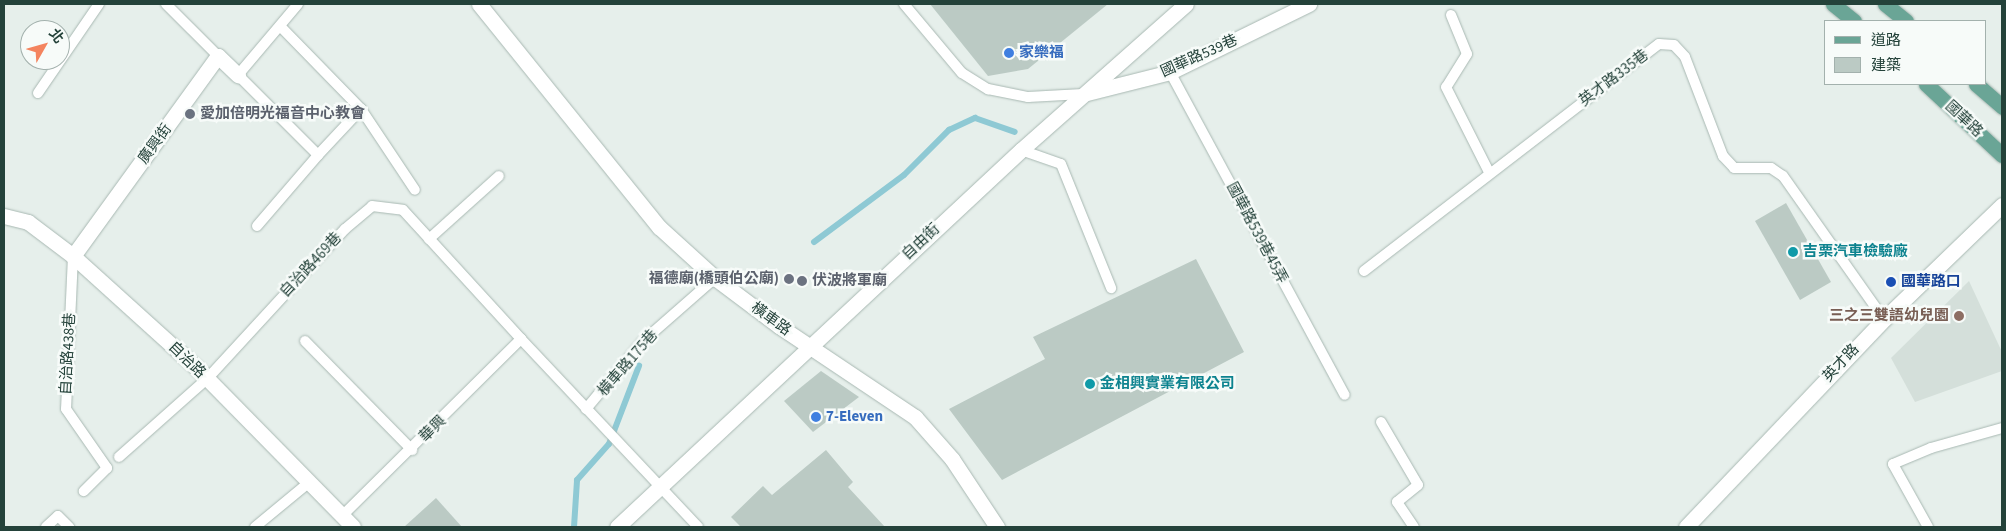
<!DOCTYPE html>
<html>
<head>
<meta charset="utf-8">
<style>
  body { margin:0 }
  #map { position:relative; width:2006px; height:531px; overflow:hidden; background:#e6efeb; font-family:"Source Sans 3","Noto Sans TC",sans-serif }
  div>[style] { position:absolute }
  .built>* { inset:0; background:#d4dfda }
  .stream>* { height:6px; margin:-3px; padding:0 3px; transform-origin:3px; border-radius:3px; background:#8ec9d4 }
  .building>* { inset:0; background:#bbcac4 }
  .roads { filter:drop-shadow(0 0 1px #a8b8b2) drop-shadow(0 0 1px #a8b8b2) }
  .service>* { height:10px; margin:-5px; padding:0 5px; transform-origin:5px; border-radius:5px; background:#fff }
  .minor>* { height:15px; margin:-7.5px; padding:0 7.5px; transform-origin:7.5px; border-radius:7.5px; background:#fff }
  .tertiary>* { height:15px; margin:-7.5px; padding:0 7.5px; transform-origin:7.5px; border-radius:7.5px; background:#fff }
  .primary>* { height:15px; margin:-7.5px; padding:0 7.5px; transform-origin:7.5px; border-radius:7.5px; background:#6aa596 }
  .dots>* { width:14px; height:14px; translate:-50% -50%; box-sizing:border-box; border:2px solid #f7fbf9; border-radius:50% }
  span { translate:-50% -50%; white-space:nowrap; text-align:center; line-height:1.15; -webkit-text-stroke:5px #f7fbf9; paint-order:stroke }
  .shop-label { font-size:15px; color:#366cbe; font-weight:700 }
  .left { translate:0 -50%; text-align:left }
  .street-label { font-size:15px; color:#24423a }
  .worship-label { font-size:15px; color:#5b616d; font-weight:700 }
  .right { translate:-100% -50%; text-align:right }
  .culture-label { font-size:15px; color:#0d838f; font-weight:700 }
  .transit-label { font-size:15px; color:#164399; font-weight:700 }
  .education-label { font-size:15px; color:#785e54; font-weight:700 }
  .frame { position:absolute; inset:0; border:5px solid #24423a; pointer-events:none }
  .legend { position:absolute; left:1824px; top:20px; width:162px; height:65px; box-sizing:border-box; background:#f7fbf9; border:1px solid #a3b1ad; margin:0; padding:6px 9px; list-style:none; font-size:15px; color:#24423a }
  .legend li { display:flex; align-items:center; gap:10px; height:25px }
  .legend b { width:25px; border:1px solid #a3b1ad }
  .north { position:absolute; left:20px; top:20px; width:50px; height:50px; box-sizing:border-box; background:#f7fbf9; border:1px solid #a3b1ad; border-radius:50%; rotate:52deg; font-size:14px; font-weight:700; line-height:20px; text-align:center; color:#24423a }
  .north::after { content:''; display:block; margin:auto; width:18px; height:22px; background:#f4845f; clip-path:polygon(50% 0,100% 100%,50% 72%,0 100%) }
</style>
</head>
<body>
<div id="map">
  <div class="built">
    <div style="clip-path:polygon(1969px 281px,2002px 352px,2002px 371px,1915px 402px,1891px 358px)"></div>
  </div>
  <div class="stream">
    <div style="left:814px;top:242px;width:112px;rotate:-36.7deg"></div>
    <div style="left:904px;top:175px;width:64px;rotate:-45deg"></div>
    <div style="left:949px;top:130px;width:29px;rotate:-25deg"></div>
    <div style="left:975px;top:118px;width:42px;rotate:19.3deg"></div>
    <div style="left:574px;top:527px;width:47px;rotate:-86.3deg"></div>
    <div style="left:577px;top:480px;width:48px;rotate:-48.4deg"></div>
    <div style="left:609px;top:444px;width:84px;rotate:-69deg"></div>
  </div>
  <div class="building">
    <div style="clip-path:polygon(930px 4px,1108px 4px,1028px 69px,988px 76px)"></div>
    <div style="clip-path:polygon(1786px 203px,1831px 282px,1800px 300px,1755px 221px)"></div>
    <div style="clip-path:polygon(1196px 259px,1244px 352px,1002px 480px,949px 409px,1045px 359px,1033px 337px)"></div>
    <div style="clip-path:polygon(821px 371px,859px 397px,813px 432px,784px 401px)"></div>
    <div style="clip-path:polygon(826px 450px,853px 482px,848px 487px,885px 527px,741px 527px,731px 517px,763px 486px,772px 495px)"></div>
    <div style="clip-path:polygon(436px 498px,462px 527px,404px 527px)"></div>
  </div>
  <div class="roads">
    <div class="service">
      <div style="left:166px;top:4px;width:74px;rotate:45deg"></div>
      <div style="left:904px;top:4px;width:90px;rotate:50deg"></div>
      <div style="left:962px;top:73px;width:31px;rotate:32deg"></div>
      <div style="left:988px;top:89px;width:41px;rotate:11.3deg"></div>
      <div style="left:1028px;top:97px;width:55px;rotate:-3.1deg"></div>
      <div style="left:1451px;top:15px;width:42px;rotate:67.7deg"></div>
      <div style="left:1467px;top:54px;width:39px;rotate:122deg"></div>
      <div style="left:1446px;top:87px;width:95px;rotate:63.2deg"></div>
      <div style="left:280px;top:26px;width:116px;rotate:45.7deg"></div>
      <div style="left:1170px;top:72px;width:367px;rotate:61.6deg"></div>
      <div style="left:38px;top:93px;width:108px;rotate:-55.6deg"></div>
      <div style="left:1021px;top:150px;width:42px;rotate:19.3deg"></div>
      <div style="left:1061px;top:164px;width:134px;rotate:68deg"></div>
      <div style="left:318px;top:155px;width:63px;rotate:-46.9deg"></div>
      <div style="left:361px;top:109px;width:97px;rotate:56.3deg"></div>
      <div style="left:257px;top:226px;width:94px;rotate:-49.3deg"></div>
      <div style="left:318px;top:155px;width:113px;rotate:-135deg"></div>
      <div style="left:238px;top:75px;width:93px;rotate:-49.8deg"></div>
      <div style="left:429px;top:239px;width:94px;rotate:-42deg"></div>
      <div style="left:73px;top:256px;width:153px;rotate:92.6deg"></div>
      <div style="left:66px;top:409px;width:72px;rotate:55.2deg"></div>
      <div style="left:107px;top:468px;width:33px;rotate:135deg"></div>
      <div style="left:1364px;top:271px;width:372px;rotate:-37.6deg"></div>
      <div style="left:1659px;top:44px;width:15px;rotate:4deg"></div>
      <div style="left:1674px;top:45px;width:16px;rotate:47deg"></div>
      <div style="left:1685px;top:57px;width:106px;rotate:69deg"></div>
      <div style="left:1723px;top:156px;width:16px;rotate:47deg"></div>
      <div style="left:1734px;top:168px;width:37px"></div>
      <div style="left:1771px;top:168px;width:14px;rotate:34deg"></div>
      <div style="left:1783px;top:176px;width:175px;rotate:54.8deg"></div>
      <div style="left:305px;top:341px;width:153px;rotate:45.5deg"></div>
      <div style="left:586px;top:409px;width:87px;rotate:-50.1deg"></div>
      <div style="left:642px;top:342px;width:97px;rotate:-41.2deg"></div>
      <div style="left:1381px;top:422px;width:73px;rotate:59.6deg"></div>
      <div style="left:1418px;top:485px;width:27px;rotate:141deg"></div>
      <div style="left:1397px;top:502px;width:30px;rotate:56deg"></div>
      <div style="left:119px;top:457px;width:118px;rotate:-41.6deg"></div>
      <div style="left:207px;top:379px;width:204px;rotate:-47.4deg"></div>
      <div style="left:345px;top:229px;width:35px;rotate:-40deg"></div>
      <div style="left:372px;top:206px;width:31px;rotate:7deg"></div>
      <div style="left:403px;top:210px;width:175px;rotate:47.5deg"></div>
      <div style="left:342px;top:516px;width:252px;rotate:-44.7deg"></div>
      <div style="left:521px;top:339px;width:258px;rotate:46.7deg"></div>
      <div style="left:46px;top:527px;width:16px;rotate:-43deg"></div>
      <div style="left:58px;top:516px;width:16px;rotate:45deg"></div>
      <div style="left:255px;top:527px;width:67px;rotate:-39.6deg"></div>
      <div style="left:1928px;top:527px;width:72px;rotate:-119.1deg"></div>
      <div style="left:1893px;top:464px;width:41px;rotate:-22.8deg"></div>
      <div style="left:1931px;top:448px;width:74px;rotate:-15.7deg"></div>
    </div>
    <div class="minor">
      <div style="left:479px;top:4px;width:287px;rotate:51.1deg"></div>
      <div style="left:659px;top:227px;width:76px;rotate:42.3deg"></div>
      <div style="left:715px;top:278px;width:80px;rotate:36.9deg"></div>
      <div style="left:779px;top:326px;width:164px;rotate:33.8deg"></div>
      <div style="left:915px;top:417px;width:56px;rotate:48.6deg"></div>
      <div style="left:952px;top:459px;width:82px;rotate:56.5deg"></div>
      <div style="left:1087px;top:93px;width:86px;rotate:-14.2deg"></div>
      <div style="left:1170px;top:72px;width:155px;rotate:-26.1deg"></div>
      <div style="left:73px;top:256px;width:247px;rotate:-54.1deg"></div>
      <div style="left:218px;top:56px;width:28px;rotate:44deg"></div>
      <div style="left:617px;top:527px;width:553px;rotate:-43.02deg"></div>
      <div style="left:1021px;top:150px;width:220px;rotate:-41.5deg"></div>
    </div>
    <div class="tertiary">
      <div style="left:4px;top:216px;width:25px;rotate:14deg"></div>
      <div style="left:28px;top:222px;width:56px;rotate:37.1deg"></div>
      <div style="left:73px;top:256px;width:169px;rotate:42.1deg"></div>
      <div style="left:198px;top:369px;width:221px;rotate:45.5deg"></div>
      <div style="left:1686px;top:527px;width:287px;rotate:-46.4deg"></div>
      <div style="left:1884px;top:319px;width:164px;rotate:-44deg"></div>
    </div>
    <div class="primary">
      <div style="left:1833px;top:4px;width:27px;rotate:39deg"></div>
      <div style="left:1885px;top:4px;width:27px;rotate:39deg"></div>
      <div style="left:1926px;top:84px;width:104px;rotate:43.1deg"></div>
      <div style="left:1976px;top:84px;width:35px;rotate:41deg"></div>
    </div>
  </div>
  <div class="dots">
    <div style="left:1009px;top:53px;background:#3f7fe0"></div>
    <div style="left:190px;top:114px;background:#6b7280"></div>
    <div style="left:1793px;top:252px;background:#0f9aa8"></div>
    <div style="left:789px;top:279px;background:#6b7280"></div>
    <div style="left:802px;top:281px;background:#6b7280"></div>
    <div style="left:1891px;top:282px;background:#1a4fb4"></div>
    <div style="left:1959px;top:316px;background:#8d6e63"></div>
    <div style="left:1090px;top:384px;background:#0f9aa8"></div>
    <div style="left:816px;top:417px;background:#3f7fe0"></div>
  </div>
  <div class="shop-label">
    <span class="left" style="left:1019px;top:53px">家樂福</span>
    <span class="left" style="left:826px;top:417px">7-Eleven</span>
  </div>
  <div class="street-label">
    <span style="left:1199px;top:56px;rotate:-24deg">國華路539巷</span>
    <span style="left:1614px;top:78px;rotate:-37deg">英才路335巷</span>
    <span style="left:1964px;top:119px;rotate:43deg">國華路</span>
    <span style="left:155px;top:144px;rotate:-54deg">廣興街</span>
    <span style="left:1257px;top:233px;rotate:62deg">國華路539巷45弄</span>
    <span style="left:921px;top:242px;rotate:-43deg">自由街</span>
    <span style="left:311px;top:265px;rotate:-47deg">自治路469巷</span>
    <span style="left:771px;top:319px;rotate:36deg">橫車路</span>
    <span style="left:68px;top:354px;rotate:-87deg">自治路438巷</span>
    <span style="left:187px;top:360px;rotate:44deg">自治路</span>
    <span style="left:628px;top:363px;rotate:-49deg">橫車路175巷</span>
    <span style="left:1841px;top:363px;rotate:-47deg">英才路</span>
    <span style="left:433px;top:429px;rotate:-45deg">華興</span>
  </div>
  <div class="worship-label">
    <span class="left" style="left:200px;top:114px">愛加倍明光福音中心教會</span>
    <span class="right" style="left:779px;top:279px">福德廟(橋頭伯公廟)</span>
    <span class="left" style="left:812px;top:281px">伏波將軍廟</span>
  </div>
  <div class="culture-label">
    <span class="left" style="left:1803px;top:252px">吉栗汽車檢驗廠</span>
    <span class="left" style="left:1100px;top:384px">金相興實業有限公司</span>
  </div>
  <div class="transit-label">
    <span class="left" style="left:1901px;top:282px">國華路口</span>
  </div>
  <div class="education-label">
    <span class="right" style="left:1949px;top:316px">三之三雙語幼兒園</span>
  </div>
  <div class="frame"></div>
  <ul class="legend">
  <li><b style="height:6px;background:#6aa596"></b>道路</li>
  <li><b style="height:14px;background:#bbcac4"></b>建築</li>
  </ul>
  <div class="north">北</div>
</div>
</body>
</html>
